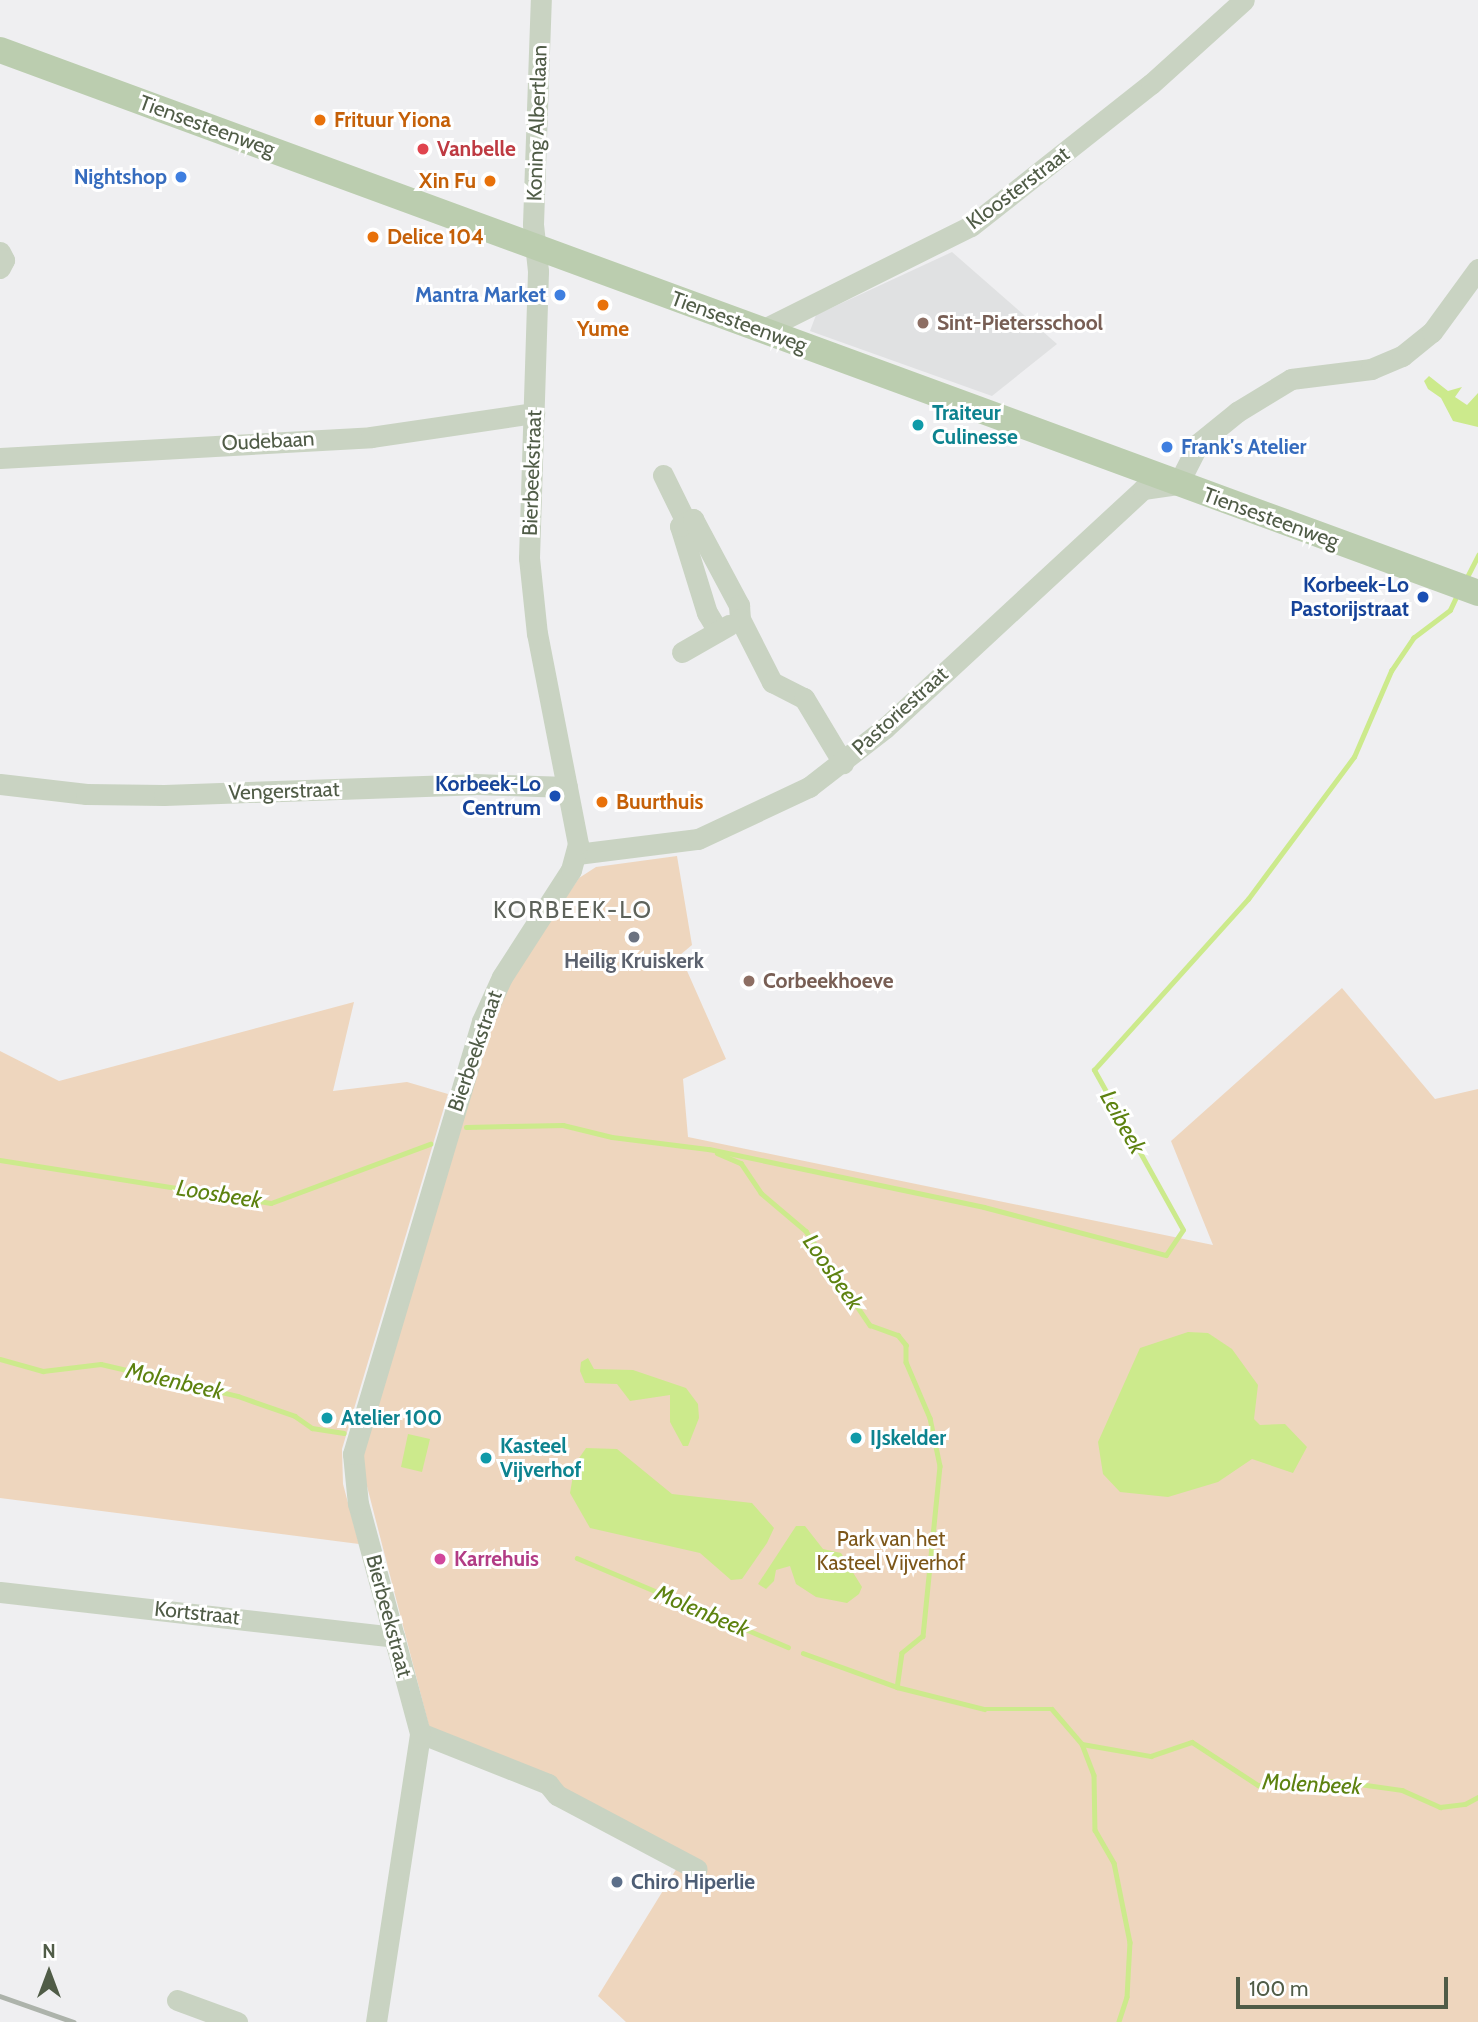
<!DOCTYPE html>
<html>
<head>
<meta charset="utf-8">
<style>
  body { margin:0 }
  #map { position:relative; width:1478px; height:2022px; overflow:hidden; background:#efeff1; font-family:Cabin,sans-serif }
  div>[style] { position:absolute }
  .education>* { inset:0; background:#e0e1e2 }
  .green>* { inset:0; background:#eed6be }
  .water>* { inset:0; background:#ccea8c }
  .stream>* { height:4.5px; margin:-2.25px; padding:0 2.25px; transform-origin:2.25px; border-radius:2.25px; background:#ccea8c }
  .minor>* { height:21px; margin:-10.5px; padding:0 10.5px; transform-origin:10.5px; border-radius:10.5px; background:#c9d3c2 }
  .major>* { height:26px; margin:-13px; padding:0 13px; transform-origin:13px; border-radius:13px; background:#bbcdaf }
  .rail>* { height:4.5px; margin:-2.25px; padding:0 2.25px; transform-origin:2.25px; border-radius:2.25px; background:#adb3ab }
  .dots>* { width:19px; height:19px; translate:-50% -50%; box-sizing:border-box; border:4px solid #fff; border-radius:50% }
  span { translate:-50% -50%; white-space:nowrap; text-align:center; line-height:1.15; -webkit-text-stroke:6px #fff; paint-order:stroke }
  .food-label { font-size:21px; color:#c56008; font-weight:700 }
  .left { translate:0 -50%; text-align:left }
  .right { translate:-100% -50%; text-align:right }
  .street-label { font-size:21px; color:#505c47 }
  .health-label { font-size:21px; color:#be3a42; font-weight:700 }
  .shop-label { font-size:21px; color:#366cbe; font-weight:700 }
  .education-label { font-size:21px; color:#785e54; font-weight:700 }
  .culture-label { font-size:21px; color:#0d838f; font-weight:700 }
  .transit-label { font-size:21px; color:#164399; font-weight:700 }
  .worship-label { font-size:21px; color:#5b616d; font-weight:700 }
  .park-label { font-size:21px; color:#7c5619 }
  .hotel-label { font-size:21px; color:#b23c85; font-weight:700 }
  .service-label { font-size:21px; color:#4e5e75; font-weight:700 }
  .water-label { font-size:23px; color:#5d8210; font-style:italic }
  .quarter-label { font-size:24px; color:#5e635b; letter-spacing:2px }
  .north { position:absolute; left:14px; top:1938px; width:70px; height:70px; -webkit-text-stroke:5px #fff; paint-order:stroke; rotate:0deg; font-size:19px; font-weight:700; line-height:28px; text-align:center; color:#505c47 }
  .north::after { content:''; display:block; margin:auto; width:24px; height:32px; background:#505c47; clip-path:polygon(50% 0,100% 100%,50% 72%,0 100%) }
  .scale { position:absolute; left:1236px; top:1977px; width:212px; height:32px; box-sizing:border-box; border:4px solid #505c47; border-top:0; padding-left:9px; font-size:21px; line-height:24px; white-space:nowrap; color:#505c47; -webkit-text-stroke:5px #fff; paint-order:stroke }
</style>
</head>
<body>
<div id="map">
  <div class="education">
    <div style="clip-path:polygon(952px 252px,1057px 344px,992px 396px,810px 331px,816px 315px)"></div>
  </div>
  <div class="green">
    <div style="clip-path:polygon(677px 856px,692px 945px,680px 955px,726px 1059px,683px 1079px,688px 1137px,1213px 1245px,1171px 1141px,1342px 988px,1435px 1099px,1478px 1089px,1478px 2022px,626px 2022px,598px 1996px,685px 1855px,431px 1734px,361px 1463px,498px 999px,579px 878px,596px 867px)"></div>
    <div style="clip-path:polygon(354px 1002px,333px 1091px,407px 1082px,448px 1094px,342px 1449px,343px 1484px,359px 1544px,0 1498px,0 1051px,59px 1081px)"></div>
  </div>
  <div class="water">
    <div style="clip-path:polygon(1429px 376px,1448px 391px,1462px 387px,1455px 397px,1467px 405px,1478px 393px,1478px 427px,1453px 421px,1441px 398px,1428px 389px,1424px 381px)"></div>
    <div style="clip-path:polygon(1188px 1332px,1208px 1333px,1232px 1349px,1258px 1385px,1254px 1419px,1260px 1425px,1285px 1424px,1307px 1447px,1293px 1473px,1252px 1459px,1218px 1482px,1168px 1497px,1120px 1492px,1103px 1474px,1098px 1442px,1140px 1348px)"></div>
    <div style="clip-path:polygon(588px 1358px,594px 1369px,633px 1370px,686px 1388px,698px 1404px,699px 1418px,688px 1446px,683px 1446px,670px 1422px,670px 1395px,630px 1401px,617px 1384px,585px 1383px,580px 1371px,581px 1362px)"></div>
    <div style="clip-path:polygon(408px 1434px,430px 1439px,422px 1472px,401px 1467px)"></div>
    <div style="clip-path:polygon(586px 1448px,617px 1449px,672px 1494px,752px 1503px,774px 1528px,767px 1543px,742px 1579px,731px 1580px,700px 1553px,590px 1528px,570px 1493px,575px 1464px)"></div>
    <div style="clip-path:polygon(796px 1526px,805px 1526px,823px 1549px,841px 1553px,862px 1587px,859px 1594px,847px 1603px,816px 1597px,796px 1584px,790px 1566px,776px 1570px,774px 1581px,766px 1589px,758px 1584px)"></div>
  </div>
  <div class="stream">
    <div style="left:1466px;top:579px;width:27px;rotate:-63deg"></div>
    <div style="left:466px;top:1127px;width:97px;rotate:-1.2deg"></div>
    <div style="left:563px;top:1125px;width:50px;rotate:13.8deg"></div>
    <div style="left:612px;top:1137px;width:98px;rotate:7.1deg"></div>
    <div style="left:709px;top:1149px;width:281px;rotate:11.9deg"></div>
    <div style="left:984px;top:1207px;width:188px;rotate:14.8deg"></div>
    <div style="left:1166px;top:1255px;width:30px;rotate:-56deg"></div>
    <div style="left:1183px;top:1230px;width:183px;rotate:-119.1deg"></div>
    <div style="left:1094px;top:1070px;width:230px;rotate:-48deg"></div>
    <div style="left:1248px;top:899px;width:177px;rotate:-53.3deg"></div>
    <div style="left:1354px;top:757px;width:94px;rotate:-66.7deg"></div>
    <div style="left:1391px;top:671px;width:40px;rotate:-56deg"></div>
    <div style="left:1413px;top:638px;width:46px;rotate:-37.1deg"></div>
    <div style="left:1450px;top:610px;width:19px;rotate:-65deg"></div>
    <div style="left:717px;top:1153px;width:26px;rotate:23deg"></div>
    <div style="left:741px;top:1163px;width:36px;rotate:56deg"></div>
    <div style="left:761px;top:1193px;width:59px;rotate:40.2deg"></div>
    <div style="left:806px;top:1231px;width:114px;rotate:55.8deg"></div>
    <div style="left:870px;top:1325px;width:30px;rotate:20deg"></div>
    <div style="left:898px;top:1335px;width:13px;rotate:51deg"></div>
    <div style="left:906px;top:1345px;width:17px;rotate:90deg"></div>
    <div style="left:906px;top:1362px;width:61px;rotate:66.8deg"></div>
    <div style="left:930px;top:1418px;width:49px;rotate:78.2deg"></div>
    <div style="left:940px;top:1466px;width:171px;rotate:95.7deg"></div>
    <div style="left:923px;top:1636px;width:27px;rotate:141deg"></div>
    <div style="left:902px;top:1653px;width:34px;rotate:98deg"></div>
    <div style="left:0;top:1160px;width:274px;rotate:9deg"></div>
    <div style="left:271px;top:1203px;width:170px;rotate:-20.4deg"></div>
    <div style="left:0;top:1359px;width:45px;rotate:15.6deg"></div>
    <div style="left:43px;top:1371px;width:58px;rotate:-6.9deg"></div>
    <div style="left:101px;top:1364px;width:141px;rotate:13.1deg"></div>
    <div style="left:238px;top:1396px;width:60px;rotate:19.3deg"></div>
    <div style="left:295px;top:1416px;width:21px;rotate:35deg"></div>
    <div style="left:312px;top:1428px;width:32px;rotate:9deg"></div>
    <div style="left:577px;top:1558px;width:229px;rotate:22.9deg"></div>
    <div style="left:803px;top:1653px;width:100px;rotate:19.9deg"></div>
    <div style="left:897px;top:1687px;width:90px;rotate:14.2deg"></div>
    <div style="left:984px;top:1709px;width:68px"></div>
    <div style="left:1052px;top:1709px;width:46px;rotate:49.4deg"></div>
    <div style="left:1082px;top:1744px;width:70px;rotate:9.9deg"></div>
    <div style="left:1151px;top:1756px;width:43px;rotate:-18.9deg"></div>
    <div style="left:1192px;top:1742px;width:79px;rotate:33.1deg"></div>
    <div style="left:1258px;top:1785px;width:80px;rotate:-2.9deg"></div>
    <div style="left:1338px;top:1781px;width:65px;rotate:8deg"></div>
    <div style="left:1402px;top:1790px;width:42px;rotate:24.1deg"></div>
    <div style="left:1440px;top:1807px;width:25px;rotate:-7deg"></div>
    <div style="left:1465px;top:1804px;width:15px;rotate:-28deg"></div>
    <div style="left:1082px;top:1744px;width:33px;rotate:69deg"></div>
    <div style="left:1094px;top:1775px;width:55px;rotate:89deg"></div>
    <div style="left:1095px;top:1830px;width:38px;rotate:60deg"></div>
    <div style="left:1114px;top:1863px;width:81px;rotate:78.6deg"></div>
    <div style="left:1130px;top:1942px;width:55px;rotate:93.1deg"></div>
    <div style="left:1127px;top:1997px;width:26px;rotate:108deg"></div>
  </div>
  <div class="minor">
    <div style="left:0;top:252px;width:9px;rotate:63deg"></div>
    <div style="left:4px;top:260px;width:9px;rotate:117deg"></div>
    <div style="left:762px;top:330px;width:233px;rotate:-26.5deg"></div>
    <div style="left:971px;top:226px;width:229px;rotate:-38.3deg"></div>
    <div style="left:1151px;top:84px;width:125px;rotate:-42.1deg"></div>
    <div style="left:0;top:458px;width:372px;rotate:-3.2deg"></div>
    <div style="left:371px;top:437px;width:165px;rotate:-8.4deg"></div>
    <div style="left:663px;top:475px;width:52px;rotate:63.9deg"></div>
    <div style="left:718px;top:631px;width:21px;rotate:-121deg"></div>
    <div style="left:707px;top:613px;width:91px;rotate:-107.2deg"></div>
    <div style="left:680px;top:526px;width:15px;rotate:-28deg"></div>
    <div style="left:693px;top:519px;width:98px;rotate:61.9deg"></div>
    <div style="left:739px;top:605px;width:14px;rotate:86deg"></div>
    <div style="left:740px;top:619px;width:71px;rotate:63.1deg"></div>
    <div style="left:772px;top:682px;width:36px;rotate:27deg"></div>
    <div style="left:804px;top:698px;width:76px;rotate:59deg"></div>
    <div style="left:682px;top:652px;width:54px;rotate:-29.9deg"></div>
    <div style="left:0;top:784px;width:87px;rotate:6.6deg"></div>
    <div style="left:86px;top:794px;width:78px;rotate:0.7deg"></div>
    <div style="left:164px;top:795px;width:311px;rotate:-2deg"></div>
    <div style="left:475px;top:784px;width:92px;rotate:1.9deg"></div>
    <div style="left:577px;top:854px;width:122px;rotate:-7.1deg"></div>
    <div style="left:698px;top:839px;width:123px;rotate:-25.1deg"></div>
    <div style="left:809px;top:787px;width:96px;rotate:-37.8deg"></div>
    <div style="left:885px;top:728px;width:352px;rotate:-42.8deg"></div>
    <div style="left:1143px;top:489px;width:35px;rotate:-8deg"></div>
    <div style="left:1178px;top:484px;width:46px;rotate:-62.9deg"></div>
    <div style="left:1199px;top:443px;width:49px;rotate:-39.2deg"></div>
    <div style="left:1237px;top:412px;width:63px;rotate:-31.4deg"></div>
    <div style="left:1291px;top:379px;width:81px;rotate:-7.1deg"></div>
    <div style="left:1371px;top:369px;width:34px;rotate:-23deg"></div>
    <div style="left:1402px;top:356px;width:38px;rotate:-39deg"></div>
    <div style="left:1432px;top:332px;width:78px;rotate:-53.9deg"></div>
    <div style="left:0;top:1592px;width:397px;rotate:6.5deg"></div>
    <div style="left:420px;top:1733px;width:138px;rotate:21.7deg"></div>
    <div style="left:548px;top:1784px;width:14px;rotate:51deg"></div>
    <div style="left:557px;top:1795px;width:158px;rotate:27.9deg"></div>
    <div style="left:177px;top:2000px;width:64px;rotate:20.1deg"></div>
    <div style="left:376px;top:2022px;width:292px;rotate:-81.3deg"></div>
    <div style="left:420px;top:1733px;width:237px;rotate:-105.1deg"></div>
    <div style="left:358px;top:1504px;width:50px;rotate:-95.7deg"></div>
    <div style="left:353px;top:1454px;width:452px;rotate:-73.4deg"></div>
    <div style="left:482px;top:1021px;width:48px;rotate:-65.6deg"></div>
    <div style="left:502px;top:977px;width:127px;rotate:-57.2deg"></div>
    <div style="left:571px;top:870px;width:27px;rotate:-75deg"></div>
    <div style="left:578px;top:844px;width:214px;rotate:-101deg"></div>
    <div style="left:537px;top:634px;width:76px;rotate:-96deg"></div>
    <div style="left:529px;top:558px;width:287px;rotate:-88.2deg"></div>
    <div style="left:538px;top:271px;width:47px;rotate:-96.1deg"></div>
    <div style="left:533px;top:224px;width:224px;rotate:-88deg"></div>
  </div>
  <div class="major">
    <div style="left:0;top:50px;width:1575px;rotate:20.17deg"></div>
  </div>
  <div class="rail">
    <div style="left:0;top:1996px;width:78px;rotate:19.4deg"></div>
  </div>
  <div class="dots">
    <div style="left:320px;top:120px;background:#e8710a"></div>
    <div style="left:423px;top:149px;background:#e0444e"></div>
    <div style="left:181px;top:177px;background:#3f7fe0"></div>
    <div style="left:490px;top:181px;background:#e8710a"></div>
    <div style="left:373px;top:237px;background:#e8710a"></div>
    <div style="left:560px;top:295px;background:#3f7fe0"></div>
    <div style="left:603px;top:305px;background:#e8710a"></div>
    <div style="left:923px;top:323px;background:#8d6e63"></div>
    <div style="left:918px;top:425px;background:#0f9aa8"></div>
    <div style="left:1167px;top:447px;background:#3f7fe0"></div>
    <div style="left:1423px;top:597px;background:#1a4fb4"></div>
    <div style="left:555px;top:796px;background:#1a4fb4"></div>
    <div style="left:602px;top:802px;background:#e8710a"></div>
    <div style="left:634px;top:937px;background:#6b7280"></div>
    <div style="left:749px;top:981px;background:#8d6e63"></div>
    <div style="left:327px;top:1418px;background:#0f9aa8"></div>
    <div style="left:856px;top:1438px;background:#0f9aa8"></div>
    <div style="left:486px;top:1458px;background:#0f9aa8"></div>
    <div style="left:440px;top:1559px;background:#d1479c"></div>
    <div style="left:617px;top:1882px;background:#5c6f8a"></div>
  </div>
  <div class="food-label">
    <span class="left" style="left:334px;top:120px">Frituur Yiona</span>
    <span class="right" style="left:476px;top:181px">Xin Fu</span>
    <span class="left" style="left:387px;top:237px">Delice 104</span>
    <span style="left:603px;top:329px">Yume</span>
    <span class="left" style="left:616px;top:802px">Buurthuis</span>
  </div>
  <div class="street-label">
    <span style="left:537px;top:123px;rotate:-88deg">Koning Albertlaan</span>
    <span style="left:207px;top:126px;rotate:20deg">Tiensesteenweg</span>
    <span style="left:1018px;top:188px;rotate:-37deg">Kloosterstraat</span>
    <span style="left:739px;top:322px;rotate:20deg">Tiensesteenweg</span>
    <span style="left:268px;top:441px;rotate:-3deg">Oudebaan</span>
    <span style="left:532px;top:473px;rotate:-88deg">Bierbeekstraat</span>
    <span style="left:1271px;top:518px;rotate:20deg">Tiensesteenweg</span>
    <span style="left:900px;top:711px;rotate:-42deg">Pastoriestraat</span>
    <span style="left:284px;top:791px;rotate:-2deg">Vengerstraat</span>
    <span style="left:475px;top:1051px;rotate:-71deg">Bierbeekstraat</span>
    <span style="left:197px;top:1613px;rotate:6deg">Kortstraat</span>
    <span style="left:389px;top:1616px;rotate:75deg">Bierbeekstraat</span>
  </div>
  <div class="health-label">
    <span class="left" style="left:437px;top:149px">Vanbelle</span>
  </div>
  <div class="shop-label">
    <span class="right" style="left:167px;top:177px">Nightshop</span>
    <span class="right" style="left:546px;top:295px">Mantra Market</span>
    <span class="left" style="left:1181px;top:447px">Frank's Atelier</span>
  </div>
  <div class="education-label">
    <span class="left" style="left:937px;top:323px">Sint-Pietersschool</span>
    <span class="left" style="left:763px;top:981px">Corbeekhoeve</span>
  </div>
  <div class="culture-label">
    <span class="left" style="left:932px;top:425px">Traiteur<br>Culinesse</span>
    <span class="left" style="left:341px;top:1418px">Atelier 100</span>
    <span class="left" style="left:870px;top:1438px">IJskelder</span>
    <span class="left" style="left:500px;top:1458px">Kasteel<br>Vijverhof</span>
  </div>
  <div class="transit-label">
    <span class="right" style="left:1409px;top:597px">Korbeek-Lo<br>Pastorijstraat</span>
    <span class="right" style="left:541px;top:796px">Korbeek-Lo<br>Centrum</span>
  </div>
  <div class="worship-label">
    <span style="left:634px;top:961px">Heilig Kruiskerk</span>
  </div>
  <div class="park-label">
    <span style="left:891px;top:1551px">Park van het<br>Kasteel Vijverhof</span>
  </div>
  <div class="hotel-label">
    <span class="left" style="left:454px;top:1559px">Karrehuis</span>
  </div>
  <div class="service-label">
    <span class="left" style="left:631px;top:1882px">Chiro Hiperlie</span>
  </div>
  <div class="water-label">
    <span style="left:1123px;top:1122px;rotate:61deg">Leibeek</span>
    <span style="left:219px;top:1194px;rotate:9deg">Loosbeek</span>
    <span style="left:833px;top:1272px;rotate:55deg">Loosbeek</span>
    <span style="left:175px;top:1381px;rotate:13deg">Molenbeek</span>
    <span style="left:702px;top:1611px;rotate:23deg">Molenbeek</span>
    <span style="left:1312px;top:1784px;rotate:3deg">Molenbeek</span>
  </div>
  <div class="quarter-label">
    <span style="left:573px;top:910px">KORBEEK-LO</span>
  </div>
  <div class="north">N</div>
  <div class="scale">100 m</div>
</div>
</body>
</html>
